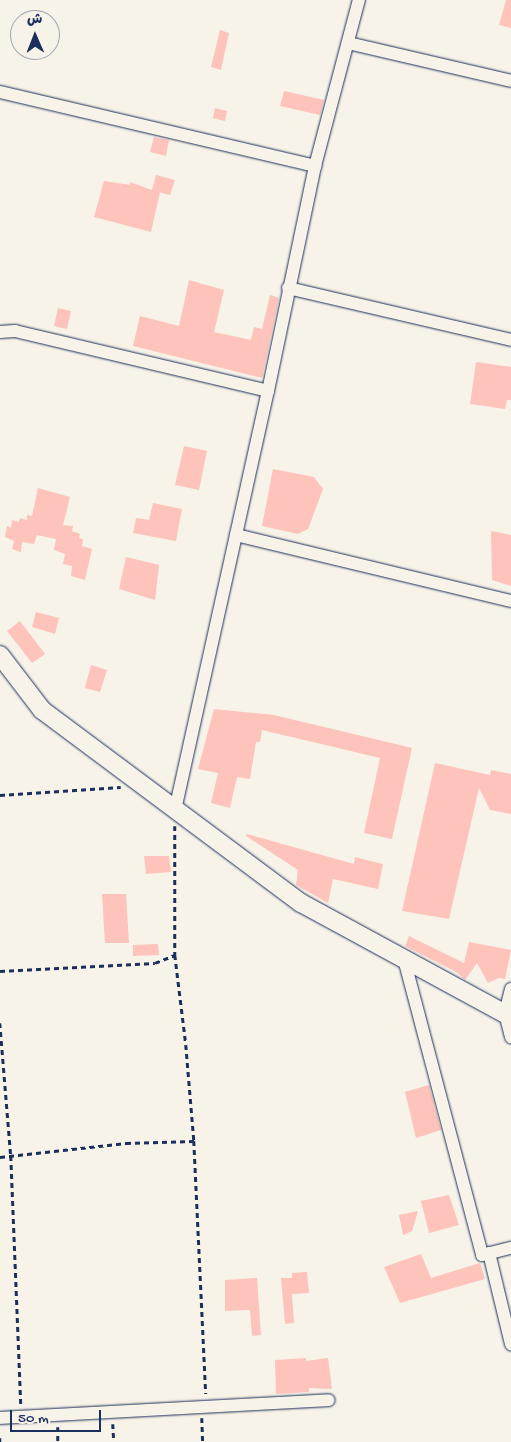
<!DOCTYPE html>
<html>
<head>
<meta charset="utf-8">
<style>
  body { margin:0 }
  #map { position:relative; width:511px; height:1442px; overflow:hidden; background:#f7f3e8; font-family:"Gochi Hand","Playpen Sans Arabic",sans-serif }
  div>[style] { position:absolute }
  .building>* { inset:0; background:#fec3ba }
  .path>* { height:2.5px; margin-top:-1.25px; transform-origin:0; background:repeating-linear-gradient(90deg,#1b2f5e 0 5px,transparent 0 9px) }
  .roads { filter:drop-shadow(0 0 1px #1b2f5e) drop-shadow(0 0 1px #1b2f5e) }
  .street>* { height:12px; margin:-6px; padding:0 6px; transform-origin:6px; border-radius:6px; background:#f7f3e8 }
  .secondary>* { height:18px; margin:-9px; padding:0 9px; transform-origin:9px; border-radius:9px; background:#f7f3e8 }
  span { translate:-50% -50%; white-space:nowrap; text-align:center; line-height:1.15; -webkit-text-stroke:5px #f7f3e8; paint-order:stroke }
  .north { position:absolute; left:10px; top:10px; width:50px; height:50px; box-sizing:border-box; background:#f7f3e8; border:1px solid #9fa5b1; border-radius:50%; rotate:359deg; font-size:14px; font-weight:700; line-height:20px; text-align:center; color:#1b2f5e }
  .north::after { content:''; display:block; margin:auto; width:18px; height:22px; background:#1b2f5e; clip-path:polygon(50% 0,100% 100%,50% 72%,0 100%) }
  .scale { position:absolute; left:10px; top:1410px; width:91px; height:22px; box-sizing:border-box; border:2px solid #1b2f5e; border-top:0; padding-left:6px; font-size:15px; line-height:18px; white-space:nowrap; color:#1b2f5e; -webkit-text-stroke:4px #f7f3e8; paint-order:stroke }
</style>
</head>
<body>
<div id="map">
  <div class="building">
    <div style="clip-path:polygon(506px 0,511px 0,511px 28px,499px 25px)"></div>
    <div style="clip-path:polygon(220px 30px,229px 33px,221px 70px,211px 67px)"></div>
    <div style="clip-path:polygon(284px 91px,324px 100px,320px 115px,280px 106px)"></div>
    <div style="clip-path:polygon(215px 108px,227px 111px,225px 121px,213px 118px)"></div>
    <div style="clip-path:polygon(154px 137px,169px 140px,166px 156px,150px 152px)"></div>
    <div style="clip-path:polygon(156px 175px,175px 180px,170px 195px,155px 191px,160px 192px,151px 232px,94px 217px,104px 181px,130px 185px,130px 182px,152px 190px)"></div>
    <div style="clip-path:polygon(189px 280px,224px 290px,214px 332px,251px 340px,254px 327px,262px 329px,270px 295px,279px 298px,262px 378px,133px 346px,140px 316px,179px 326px)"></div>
    <div style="clip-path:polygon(58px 308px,71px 311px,67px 329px,54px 326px)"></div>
    <div style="clip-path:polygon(476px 362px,511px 367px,511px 400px,507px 400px,505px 409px,470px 404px)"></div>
    <div style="clip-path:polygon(184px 446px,207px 451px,199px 490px,175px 485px)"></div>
    <div style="clip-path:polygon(273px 469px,314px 477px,323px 489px,308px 529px,298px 534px,262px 526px)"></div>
    <div style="clip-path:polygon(38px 488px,70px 497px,63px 525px,73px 526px,72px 531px,80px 534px,79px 538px,83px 539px,82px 546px,92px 549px,85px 580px,71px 576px,72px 566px,63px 564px,65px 554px,54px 550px,56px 539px,37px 535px,34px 544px,22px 542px,21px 552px,12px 549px,14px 541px,5px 537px,7px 526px,11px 528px,12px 520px,19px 522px,20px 518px,27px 520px,27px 515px,32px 516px)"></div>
    <div style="clip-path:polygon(153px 503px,182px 509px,176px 541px,133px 533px,136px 518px,149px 520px)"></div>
    <div style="clip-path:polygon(491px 531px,511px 535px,511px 586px,492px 580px)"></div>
    <div style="clip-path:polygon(126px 557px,159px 565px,155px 600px,119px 589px)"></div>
    <div style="clip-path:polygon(36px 612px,59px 618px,55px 634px,32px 627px)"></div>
    <div style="clip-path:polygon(20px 621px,45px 654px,32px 663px,7px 631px)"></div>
    <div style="clip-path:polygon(91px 665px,107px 670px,100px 692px,85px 688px)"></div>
    <div style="clip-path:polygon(214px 709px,274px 715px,412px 748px,392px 839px,364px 833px,380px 758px,262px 730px,260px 742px,256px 742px,250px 779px,237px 777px,230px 808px,211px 803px,218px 773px,198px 769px)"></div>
    <div style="clip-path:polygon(435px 763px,490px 775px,491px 770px,511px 774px,511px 814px,490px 810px,479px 788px,449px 919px,402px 911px)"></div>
    <div style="clip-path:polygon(247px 834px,354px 864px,355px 857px,383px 864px,378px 889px,333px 879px,328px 903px,296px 885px,298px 870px,246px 836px)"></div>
    <div style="clip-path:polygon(144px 856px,169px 856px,171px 872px,146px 874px)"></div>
    <div style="clip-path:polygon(102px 894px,126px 894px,129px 943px,105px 943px)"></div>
    <div style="clip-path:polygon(409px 936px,464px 963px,469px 942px,511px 950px,505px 979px,499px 978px,488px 983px,477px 963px,465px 980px,458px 973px,405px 946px)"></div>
    <div style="clip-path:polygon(158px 944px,159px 955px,133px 956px,133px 945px)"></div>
    <div style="clip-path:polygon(429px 1085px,441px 1130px,416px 1138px,405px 1092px)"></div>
    <div style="clip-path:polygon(449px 1195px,459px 1225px,429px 1233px,421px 1201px)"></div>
    <div style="clip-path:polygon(418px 1211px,412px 1231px,403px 1235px,399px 1215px)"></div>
    <div style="clip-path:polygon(421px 1254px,431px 1278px,480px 1263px,485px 1279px,400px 1303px,384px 1267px)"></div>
    <div style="clip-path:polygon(307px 1272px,309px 1293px,292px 1294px,294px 1323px,285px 1324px,281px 1278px,292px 1278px,292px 1273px)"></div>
    <div style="clip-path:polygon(257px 1278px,261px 1335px,252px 1336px,250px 1310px,225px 1311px,225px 1280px)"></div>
    <div style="clip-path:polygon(306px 1358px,306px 1361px,328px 1358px,332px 1389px,309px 1388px,309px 1392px,276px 1394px,275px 1360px)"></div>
  </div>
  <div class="path">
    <div style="left:0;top:795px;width:121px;rotate:-3.8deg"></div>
    <div style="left:175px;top:826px;width:129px;rotate:90deg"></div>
    <div style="left:175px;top:955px;width:91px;rotate:83deg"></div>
    <div style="left:186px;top:1045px;width:96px;rotate:85.2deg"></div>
    <div style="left:194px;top:1141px;width:253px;rotate:87.3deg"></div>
    <div style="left:0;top:971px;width:155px;rotate:-3deg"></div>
    <div style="left:155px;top:963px;width:22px;rotate:-22deg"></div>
    <div style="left:0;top:1023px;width:133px;rotate:85.3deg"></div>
    <div style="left:11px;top:1156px;width:250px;rotate:87.7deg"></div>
    <div style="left:0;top:1157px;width:127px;rotate:-6.3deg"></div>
    <div style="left:126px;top:1143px;width:68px;rotate:-1.7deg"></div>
    <div style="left:202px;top:1418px;width:24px;rotate:88deg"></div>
    <div style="left:113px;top:1424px;width:18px;rotate:87deg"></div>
    <div style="left:58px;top:1427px;width:15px;rotate:90deg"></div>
    <div style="left:0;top:1438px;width:4px;rotate:90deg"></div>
  </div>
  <div class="roads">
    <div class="street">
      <div style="left:348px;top:43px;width:167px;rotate:13.1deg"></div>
      <div style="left:0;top:92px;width:324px;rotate:13.2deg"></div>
      <div style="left:288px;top:288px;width:229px;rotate:13.1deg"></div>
      <div style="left:0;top:332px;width:15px;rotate:-4deg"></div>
      <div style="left:15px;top:331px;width:260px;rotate:13.3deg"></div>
      <div style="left:236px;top:535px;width:283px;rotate:13.5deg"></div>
      <div style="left:175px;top:810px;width:429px;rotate:-77.5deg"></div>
      <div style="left:268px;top:391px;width:230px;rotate:-78.2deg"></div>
      <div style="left:315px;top:166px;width:172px;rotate:-75.2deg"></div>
      <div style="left:404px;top:959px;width:306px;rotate:75.2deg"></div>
      <div style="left:482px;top:1255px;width:30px;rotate:-14deg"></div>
      <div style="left:511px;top:989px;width:25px;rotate:104deg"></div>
      <div style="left:505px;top:1013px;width:25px;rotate:76deg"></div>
      <div style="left:489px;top:1253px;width:94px;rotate:76.4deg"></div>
      <div style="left:0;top:1418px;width:329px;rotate:-3.1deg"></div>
    </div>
    <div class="secondary">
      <div style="left:0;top:655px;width:69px;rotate:52.6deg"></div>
      <div style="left:42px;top:710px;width:323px;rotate:36.7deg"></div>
      <div style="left:301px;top:903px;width:239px;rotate:28.5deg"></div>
    </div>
  </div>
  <div class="north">ش</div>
  <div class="scale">50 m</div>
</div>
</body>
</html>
